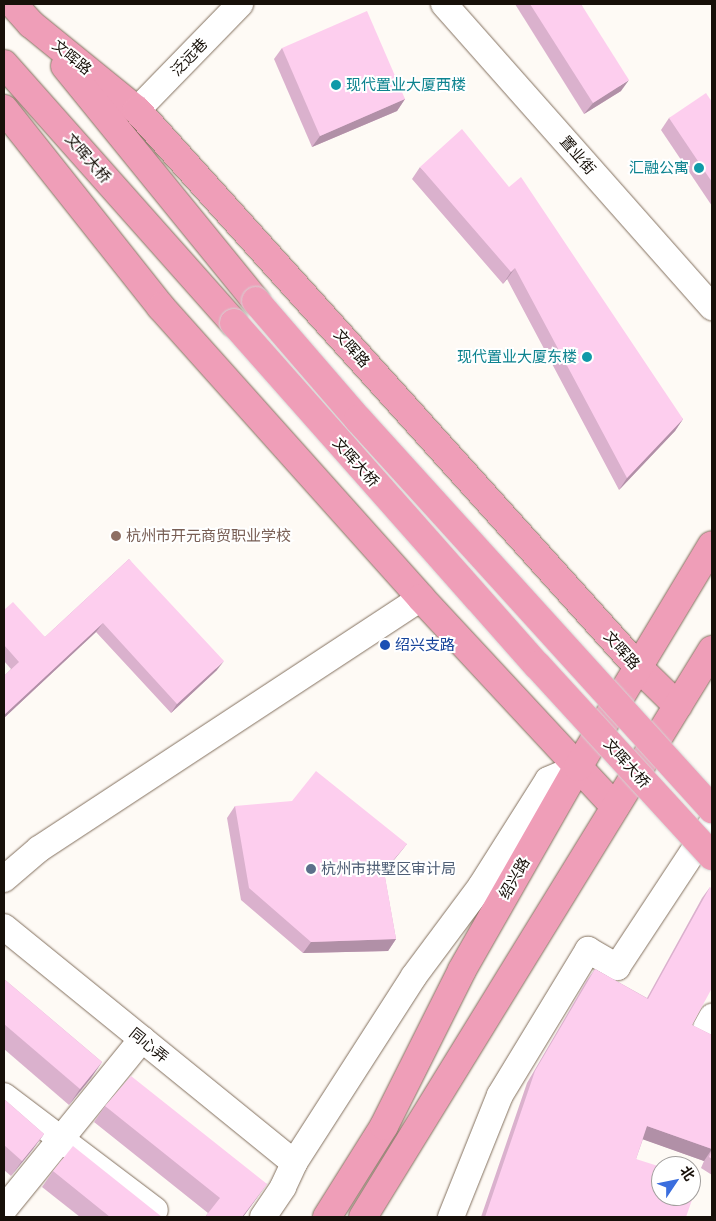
<!DOCTYPE html>
<html>
<head>
<meta charset="utf-8">
<style>
  body { margin:0 }
  #map { position:relative; width:716px; height:1221px; overflow:hidden; background:#fefaf5; font-family:"PT Sans Narrow","Noto Sans SC",sans-serif }
  div>[style] { position:absolute }
  .roads { filter:drop-shadow(0 0 1px #83705e) drop-shadow(0 0 1px #83705e) }
  .minor>* { height:26px; margin:-13px; padding:0 13px; transform-origin:13px; border-radius:13px; background:#fff }
  .major>* { height:28px; margin:-14px; padding:0 14px; transform-origin:14px; border-radius:14px; background:#ef9eb8 }
  .bridges { filter:drop-shadow(0 0 1px #d5d4d3) drop-shadow(0 0 1px #d5d4d3) }
  .major-bridge>* { height:28px; margin:-14px; padding:0 14px; transform-origin:14px; border-radius:14px; background:#ef9eb8 }
  .wall>* { inset:0; background:#dab1cd }
  .shaded-wall>* { inset:0; background:#b190a7 }
  .building>* { inset:0; background:#fdceee }
  .dots>* { width:14px; height:14px; translate:-50% -50%; box-sizing:border-box; border:2px solid #fff; border-radius:50% }
  span { translate:-50% -50%; white-space:nowrap; text-align:center; line-height:1.15; -webkit-text-stroke:4px #fff; paint-order:stroke }
  .street-label { font-size:15px; color:#171009 }
  .culture-label { font-size:15px; color:#0d838f }
  .left { translate:0 -50%; text-align:left }
  .right { translate:-100% -50%; text-align:right }
  .education-label { font-size:15px; color:#785e54 }
  .transit-label { font-size:15px; color:#164399 }
  .service-label { font-size:15px; color:#4e5e75 }
  .frame { position:absolute; inset:0; border:5px solid #171009; pointer-events:none }
  .north { position:absolute; left:651px; top:1156px; width:50px; height:50px; box-sizing:border-box; background:#fff; border:1px solid #a29f9d; border-radius:50%; rotate:56deg; font-size:14px; font-weight:700; line-height:20px; text-align:center; color:#171009 }
  .north::after { content:''; display:block; margin:auto; width:18px; height:22px; background:#3b6ede; clip-path:polygon(50% 0,100% 100%,50% 72%,0 100%) }
</style>
</head>
<body>
<div id="map">
  <div class="roads">
    <div class="minor">
      <div style="left:444px;top:4px;width:405px;rotate:48.5deg"></div>
      <div style="left:137px;top:110px;width:148px;rotate:-45.8deg"></div>
      <div style="left:4px;top:879px;width:46px;rotate:-40.6deg"></div>
      <div style="left:39px;top:849px;width:457px;rotate:-33.3deg"></div>
      <div style="left:4px;top:927px;width:374px;rotate:39.1deg"></div>
      <div style="left:706px;top:1028px;width:13px;rotate:-61deg"></div>
      <div style="left:4px;top:1096px;width:189px;rotate:37.1deg"></div>
      <div style="left:4px;top:1209px;width:219px;rotate:-50.9deg"></div>
      <div style="left:263px;top:1217px;width:36px;rotate:-56deg"></div>
      <div style="left:283px;top:1187px;width:26px;rotate:-65deg"></div>
      <div style="left:294px;top:1163px;width:222px;rotate:-57.3deg"></div>
      <div style="left:414px;top:976px;width:112px;rotate:-53.3deg"></div>
      <div style="left:481px;top:886px;width:125px;rotate:-57.7deg"></div>
      <div style="left:548px;top:780px;width:33px;rotate:-23deg"></div>
      <div style="left:451px;top:1217px;width:131px;rotate:-68.1deg"></div>
      <div style="left:500px;top:1095px;width:170px;rotate:-58.7deg"></div>
      <div style="left:588px;top:950px;width:34px;rotate:30deg"></div>
      <div style="left:617px;top:967px;width:173px;rotate:-56.6deg"></div>
    </div>
    <div class="major">
      <div style="left:13px;top:4px;width:27px;rotate:48deg"></div>
      <div style="left:31px;top:24px;width:136px;rotate:39.1deg"></div>
      <div style="left:137px;top:110px;width:751px;rotate:48.02deg"></div>
      <div style="left:639px;top:668px;width:54px;rotate:44.3deg"></div>
      <div style="left:4px;top:64px;width:346px;rotate:48.4deg"></div>
      <div style="left:65px;top:66px;width:303px;rotate:50.9deg"></div>
      <div style="left:4px;top:109px;width:253px;rotate:51.6deg"></div>
      <div style="left:161px;top:307px;width:390px;rotate:48.2deg"></div>
      <div style="left:421px;top:598px;width:285px;rotate:47.1deg"></div>
      <div style="left:327px;top:1217px;width:107px;rotate:-57.9deg"></div>
      <div style="left:384px;top:1126px;width:174px;rotate:-63.4deg"></div>
      <div style="left:462px;top:970px;width:234px;rotate:-60.3deg"></div>
      <div style="left:578px;top:767px;width:259px;rotate:-58.9deg"></div>
      <div style="left:363px;top:1217px;width:666px;rotate:-58.39deg"></div>
    </div>
  </div>
  <div class="bridges">
    <div class="major-bridge">
      <div style="left:256px;top:301px;width:156px;rotate:49.2deg"></div>
      <div style="left:358px;top:419px;width:527px;rotate:47.77deg"></div>
      <div style="left:234px;top:323px;width:457px;rotate:48.5deg"></div>
      <div style="left:537px;top:665px;width:259px;rotate:47.5deg"></div>
    </div>
  </div>
  <div class="wall">
    <div style="clip-path:polygon(515px 4px,581px 4px,621px 91px,584px 114px)"></div>
    <div style="clip-path:polygon(282px 48px,405px 99px,397px 111px,312px 147px,274px 59px)"></div>
    <div style="clip-path:polygon(712px 102px,712px 206px,661px 130px,669px 118px)"></div>
    <div style="clip-path:polygon(420px 167px,683px 419px,675px 431px,619px 490px,507px 279px,503px 284px,412px 179px)"></div>
    <div style="clip-path:polygon(129px 559px,217px 670px,171px 713px,96px 632px,4px 718px,4px 676px,11px 669px,4px 661px,4px 610px,45px 637px)"></div>
    <div style="clip-path:polygon(235px 806px,407px 844px,398px 855px,384px 872px,396px 939px,388px 951px,303px 953px,241px 900px,227px 818px)"></div>
    <div style="clip-path:polygon(710px 887px,692px 1025px,712px 1035px,712px 1175px,701px 1168px,704px 1161px,643px 1139px,636px 1159px,686px 1217px,481px 1217px,527px 1083px,587px 980px,595px 969px,647px 998px,702px 898px)"></div>
    <div style="clip-path:polygon(4px 979px,102px 1062px,91px 1078px,69px 1105px,4px 1049px)"></div>
    <div style="clip-path:polygon(4px 1099px,44px 1134px,33px 1149px,11px 1176px,4px 1170px)"></div>
    <div style="clip-path:polygon(105px 1106px,267px 1184px,243px 1217px,205px 1217px,208px 1213px,94px 1122px)"></div>
    <div style="clip-path:polygon(53px 1171px,162px 1217px,80px 1217px,42px 1187px)"></div>
  </div>
  <div class="shaded-wall">
    <div style="clip-path:polygon(629px 80px,621px 91px,584px 114px,593px 103px)"></div>
    <div style="clip-path:polygon(405px 99px,397px 111px,312px 147px,320px 136px)"></div>
    <div style="clip-path:polygon(515px 268px,507px 279px,503px 284px,511px 272px)"></div>
    <div style="clip-path:polygon(683px 419px,675px 431px,619px 490px,627px 478px)"></div>
    <div style="clip-path:polygon(103px 623px,96px 632px,4px 718px,4px 715px)"></div>
    <div style="clip-path:polygon(224px 661px,217px 670px,171px 713px,177px 704px)"></div>
    <div style="clip-path:polygon(407px 844px,398px 855px,376px 882px,384px 871px)"></div>
    <div style="clip-path:polygon(396px 939px,388px 951px,303px 953px,311px 942px)"></div>
    <div style="clip-path:polygon(102px 1062px,91px 1078px,69px 1105px,80px 1089px)"></div>
    <div style="clip-path:polygon(647px 1126px,712px 1149px,704px 1161px,639px 1138px)"></div>
    <div style="clip-path:polygon(44px 1134px,33px 1149px,11px 1176px,22px 1161px)"></div>
    <div style="clip-path:polygon(267px 1184px,243px 1217px,242px 1217px)"></div>
  </div>
  <div class="building">
    <div style="clip-path:polygon(530px 4px,581px 4px,629px 80px,593px 103px)"></div>
    <div style="clip-path:polygon(367px 11px,405px 99px,320px 136px,282px 48px)"></div>
    <div style="clip-path:polygon(706px 93px,712px 102px,712px 182px,669px 118px)"></div>
    <div style="clip-path:polygon(462px 129px,509px 187px,521px 177px,683px 419px,627px 478px,515px 268px,511px 272px,420px 167px)"></div>
    <div style="clip-path:polygon(129px 559px,224px 661px,177px 704px,103px 623px,4px 715px,4px 676px,19px 662px,4px 645px,4px 610px,13px 602px,45px 637px)"></div>
    <div style="clip-path:polygon(316px 771px,407px 844px,384px 871px,396px 939px,311px 942px,249px 888px,235px 806px,292px 801px)"></div>
    <div style="clip-path:polygon(710px 887px,712px 889px,712px 988px,692px 1025px,712px 1035px,712px 1159px,709px 1157px,712px 1149px,647px 1126px,636px 1159px,661px 1167px,661px 1196px,691px 1196px,691px 1177px,699px 1180px,686px 1217px,485px 1217px,535px 1071px,595px 969px,648px 999px)"></div>
    <div style="clip-path:polygon(4px 979px,102px 1062px,80px 1089px,4px 1024px)"></div>
    <div style="clip-path:polygon(131px 1076px,267px 1184px,242px 1217px,205px 1217px,220px 1198px,105px 1106px)"></div>
    <div style="clip-path:polygon(4px 1099px,44px 1134px,22px 1161px,4px 1145px)"></div>
    <div style="clip-path:polygon(73px 1146px,162px 1217px,110px 1217px,53px 1171px)"></div>
  </div>
  <div class="dots">
    <div style="left:336px;top:85px;background:#0f9aa8"></div>
    <div style="left:699px;top:168px;background:#0f9aa8"></div>
    <div style="left:587px;top:357px;background:#0f9aa8"></div>
    <div style="left:116px;top:536px;background:#8d6e63"></div>
    <div style="left:385px;top:645px;background:#1a4fb4"></div>
    <div style="left:311px;top:869px;background:#5c6f8a"></div>
  </div>
  <div class="street-label">
    <span style="left:72px;top:57px;rotate:39deg">文晖路</span>
    <span style="left:189px;top:57px;rotate:-46deg">泛远巷</span>
    <span style="left:578px;top:155px;rotate:49deg">置业街</span>
    <span style="left:88px;top:158px;rotate:49deg">文晖大桥</span>
    <span style="left:352px;top:348px;rotate:48deg">文晖路</span>
    <span style="left:356px;top:462px;rotate:48deg">文晖大桥</span>
    <span style="left:622px;top:650px;rotate:48deg">文晖路</span>
    <span style="left:627px;top:763px;rotate:48deg">文晖大桥</span>
    <span style="left:514px;top:878px;rotate:-60deg">绍兴路</span>
    <span style="left:149px;top:1045px;rotate:39deg">同心弄</span>
  </div>
  <div class="culture-label">
    <span class="left" style="left:346px;top:85px">现代置业大厦西楼</span>
    <span class="right" style="left:689px;top:168px">汇融公寓</span>
    <span class="right" style="left:577px;top:357px">现代置业大厦东楼</span>
  </div>
  <div class="education-label">
    <span class="left" style="left:126px;top:536px">杭州市开元商贸职业学校</span>
  </div>
  <div class="transit-label">
    <span class="left" style="left:395px;top:645px">绍兴支路</span>
  </div>
  <div class="service-label">
    <span class="left" style="left:321px;top:869px">杭州市拱墅区审计局</span>
  </div>
  <div class="frame"></div>
  <div class="north">北</div>
</div>
</body>
</html>
